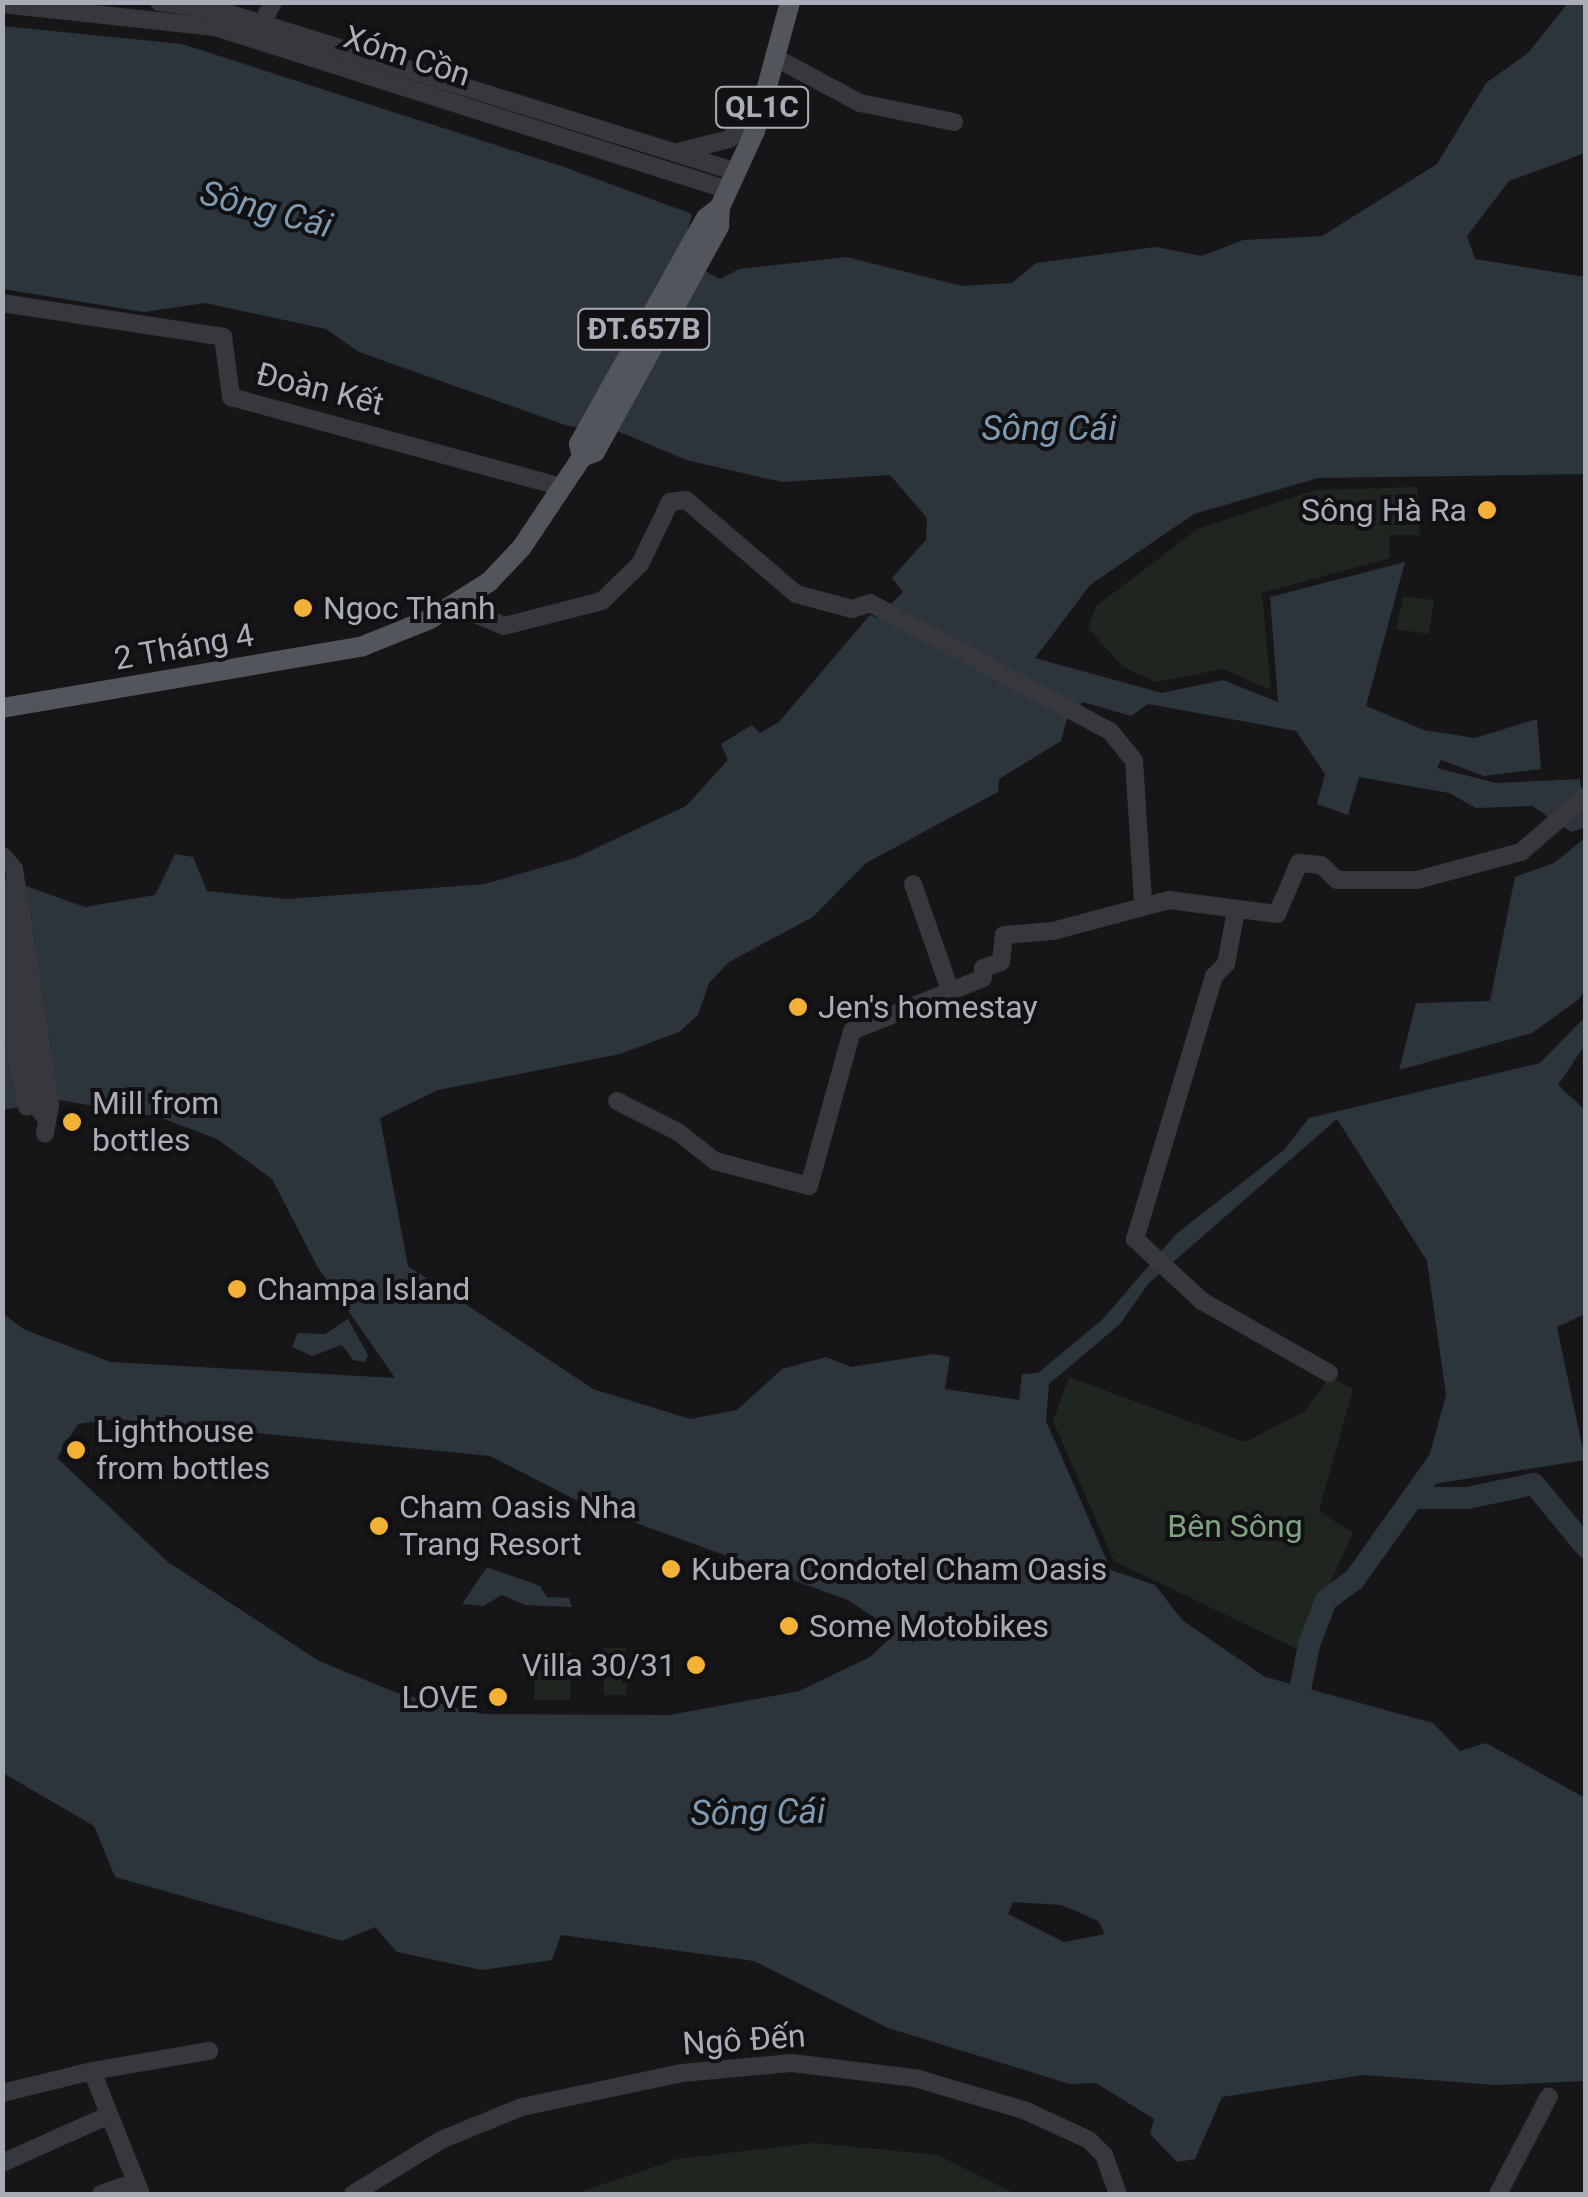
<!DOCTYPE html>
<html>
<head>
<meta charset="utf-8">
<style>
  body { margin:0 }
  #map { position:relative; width:1588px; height:2197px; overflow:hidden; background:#161618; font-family:Roboto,sans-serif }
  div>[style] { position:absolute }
  .green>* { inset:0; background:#1e261f }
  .water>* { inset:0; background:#2c353c }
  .river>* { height:22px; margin:-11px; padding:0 11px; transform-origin:11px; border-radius:11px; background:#2c353c }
  .minor>* { height:18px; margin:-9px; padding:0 9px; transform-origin:9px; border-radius:9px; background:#37383d }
  .major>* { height:20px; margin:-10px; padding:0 10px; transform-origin:10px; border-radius:10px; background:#53555c }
  .dots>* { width:28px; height:28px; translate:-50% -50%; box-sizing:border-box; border:5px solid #111113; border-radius:50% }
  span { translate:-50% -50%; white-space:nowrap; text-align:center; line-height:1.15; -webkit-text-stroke:8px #111113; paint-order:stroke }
  .shield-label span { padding:2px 8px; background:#111113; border:2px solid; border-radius:8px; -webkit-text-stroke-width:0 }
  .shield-label { font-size:30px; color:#a8adb8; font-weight:700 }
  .street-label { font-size:32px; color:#a8adb8 }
  .poi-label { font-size:32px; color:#a8adb8 }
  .right { translate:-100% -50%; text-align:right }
  .left { translate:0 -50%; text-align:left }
  .park-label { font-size:32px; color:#7fa381 }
  .water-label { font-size:35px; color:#7f9bb3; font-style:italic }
  .frame { position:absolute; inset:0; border:5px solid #a8adb8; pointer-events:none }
</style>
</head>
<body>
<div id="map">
  <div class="green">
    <div style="clip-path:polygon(1417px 487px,1420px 535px,1389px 535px,1390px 558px,1262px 593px,1271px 690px,1223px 669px,1156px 682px,1123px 667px,1088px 628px,1096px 606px,1198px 529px,1315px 490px)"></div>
    <div style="clip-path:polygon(1403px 597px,1434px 600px,1429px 634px,1396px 629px)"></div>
    <div style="clip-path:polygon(1069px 1377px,1245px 1442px,1304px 1412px,1330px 1377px,1353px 1389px,1319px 1511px,1353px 1533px,1299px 1650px,1114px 1561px,1053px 1421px)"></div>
    <div style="clip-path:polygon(603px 1648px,626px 1648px,626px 1695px,604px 1695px)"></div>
    <div style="clip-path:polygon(535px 1652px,571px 1652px,570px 1700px,534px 1700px)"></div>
    <div style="clip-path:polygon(814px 2143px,938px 2155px,1016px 2194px,574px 2194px,677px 2159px)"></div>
  </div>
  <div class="water">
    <div style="clip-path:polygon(evenodd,1568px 3px,1585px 3px,1585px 153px,1509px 181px,1467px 236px,1475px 259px,1585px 277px,1585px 474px,1318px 478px,1194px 514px,1090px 585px,1035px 658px,1162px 693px,1223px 680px,1278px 702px,1270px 597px,1405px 562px,1366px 706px,1424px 730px,1475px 738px,1537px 719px,1541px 769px,1484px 776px,1441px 760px,1437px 768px,1496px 783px,1580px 779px,1585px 827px,1571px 832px,1532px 806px,1476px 808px,1449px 793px,1359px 777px,1348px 815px,1317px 804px,1325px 774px,1296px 731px,1148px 704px,1131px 716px,1083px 702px,1067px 719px,1061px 741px,999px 779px,998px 792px,866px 863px,813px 917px,729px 962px,709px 983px,698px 1015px,679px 1032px,620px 1054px,438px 1090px,380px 1118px,408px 1266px,593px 1389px,690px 1419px,737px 1410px,782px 1369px,826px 1357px,851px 1367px,934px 1354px,950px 1357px,945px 1389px,1019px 1400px,1022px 1374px,1038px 1373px,1103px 1319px,1176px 1234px,1284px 1150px,1309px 1118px,1540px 1063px,1585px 1017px,1585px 1045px,1558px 1085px,1585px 1110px,1585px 1314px,1557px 1327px,1585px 1460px,1421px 1486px,1446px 1395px,1427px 1261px,1337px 1119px,1148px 1284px,1120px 1324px,1049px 1384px,1046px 1421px,1111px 1570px,1155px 1585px,1182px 1620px,1265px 1677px,1433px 1723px,1460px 1751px,1486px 1743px,1585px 1798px,1585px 2081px,1496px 2085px,1363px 2075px,1222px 2097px,1195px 2159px,1177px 2162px,1150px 2134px,1154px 2119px,1096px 2083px,1070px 2084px,888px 2028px,754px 1961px,561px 1935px,552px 1960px,482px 1970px,397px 1952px,375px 1927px,342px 1941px,115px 1877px,94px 1826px,3px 1773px,2px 1313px,25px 1330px,111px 1362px,395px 1378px,317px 1266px,272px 1179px,217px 1139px,159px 1117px,59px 1100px,3px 1110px,3px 878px,85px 907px,155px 895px,175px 854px,193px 857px,207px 891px,287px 899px,485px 884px,575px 858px,686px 806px,728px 760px,721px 744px,752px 725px,760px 733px,779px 722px,870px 615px,877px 618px,903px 592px,892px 578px,926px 540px,927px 518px,890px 475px,782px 482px,686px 460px,620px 432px,568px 426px,359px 352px,326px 329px,205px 303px,144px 312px,3px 289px,3px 26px,182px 44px,564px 167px,692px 214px,680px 258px,720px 279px,739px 269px,847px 257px,962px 286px,1012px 283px,1036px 263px,1156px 247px,1202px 256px,1243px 240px,1322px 236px,1437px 164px,1486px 83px,1528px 53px,1568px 3px,116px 1419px,490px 1456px,584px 1504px,848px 1600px,884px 1624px,888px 1640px,870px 1657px,799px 1691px,670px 1715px,482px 1714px,397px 1693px,319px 1661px,168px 1562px,57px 1458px,78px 1424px,116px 1419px,1568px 3px,1013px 1902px,1062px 1905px,1098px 1921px,1105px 1934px,1064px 1942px,1008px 1914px,1013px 1902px)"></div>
    <div style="clip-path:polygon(1585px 838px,1586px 989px,1578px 1000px,1532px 1033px,1399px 1070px,1416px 1003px,1490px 1001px,1515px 877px,1554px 863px)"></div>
    <div style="clip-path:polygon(348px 1319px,368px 1355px,365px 1362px,353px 1360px,342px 1345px,312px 1356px,292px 1347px,298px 1333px,325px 1334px)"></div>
    <div style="clip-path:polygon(487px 1567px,540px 1586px,547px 1597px,569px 1598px,572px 1607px,525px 1605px,502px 1595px,483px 1606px,462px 1604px)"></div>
  </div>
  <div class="river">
    <div style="left:1412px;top:1498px;width:55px"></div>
    <div style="left:1467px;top:1498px;width:68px;rotate:-11.8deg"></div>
    <div style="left:1534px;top:1484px;width:82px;rotate:50.5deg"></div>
    <div style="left:1295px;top:1715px;width:71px;rotate:-78.7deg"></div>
    <div style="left:1309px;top:1645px;width:48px;rotate:-69.3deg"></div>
    <div style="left:1326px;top:1600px;width:34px;rotate:-36deg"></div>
    <div style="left:1354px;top:1580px;width:145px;rotate:-54.6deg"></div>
  </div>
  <div class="minor">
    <div style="left:159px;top:2px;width:60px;rotate:7.7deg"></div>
    <div style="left:218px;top:10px;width:544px;rotate:17.34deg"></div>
    <div style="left:2px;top:4px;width:214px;rotate:6.2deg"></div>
    <div style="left:215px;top:27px;width:538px;rotate:17.63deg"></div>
    <div style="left:262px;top:23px;width:24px;rotate:-62deg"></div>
    <div style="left:776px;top:58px;width:95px;rotate:28.2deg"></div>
    <div style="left:860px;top:103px;width:96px;rotate:11.4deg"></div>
    <div style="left:678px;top:152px;width:53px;rotate:-14.3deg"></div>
    <div style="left:729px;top:139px;width:46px;rotate:-44.1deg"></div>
    <div style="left:2px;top:303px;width:224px;rotate:8.7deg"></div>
    <div style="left:223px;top:337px;width:61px;rotate:82.4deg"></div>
    <div style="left:231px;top:397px;width:335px;rotate:15.2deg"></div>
    <div style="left:466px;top:597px;width:19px;rotate:62deg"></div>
    <div style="left:475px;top:614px;width:31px;rotate:22deg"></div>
    <div style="left:504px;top:626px;width:101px;rotate:-14.3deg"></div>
    <div style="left:602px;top:601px;width:53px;rotate:-44.2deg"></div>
    <div style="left:640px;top:564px;width:69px;rotate:-64.2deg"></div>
    <div style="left:670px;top:502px;width:16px;rotate:-7deg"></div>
    <div style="left:686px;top:500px;width:145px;rotate:40.5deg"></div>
    <div style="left:796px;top:594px;width:58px;rotate:15deg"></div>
    <div style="left:852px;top:609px;width:19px;rotate:-18deg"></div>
    <div style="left:870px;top:603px;width:272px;rotate:28.1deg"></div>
    <div style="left:1110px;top:731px;width:38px;rotate:51deg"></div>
    <div style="left:1134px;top:761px;width:141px;rotate:86.3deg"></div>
    <div style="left:3px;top:856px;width:17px;rotate:50deg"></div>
    <div style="left:14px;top:869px;width:239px;rotate:81.3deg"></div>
    <div style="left:50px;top:1105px;width:29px;rotate:100deg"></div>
    <div style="left:913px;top:884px;width:112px;rotate:70.8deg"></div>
    <div style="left:2px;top:893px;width:214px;rotate:81.1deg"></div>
    <div style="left:35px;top:1104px;width:16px;rotate:52deg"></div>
    <div style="left:1236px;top:911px;width:54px;rotate:100.7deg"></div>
    <div style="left:1226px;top:964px;width:17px;rotate:135deg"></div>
    <div style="left:1214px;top:976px;width:275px;rotate:106.7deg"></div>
    <div style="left:1135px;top:1239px;width:91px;rotate:42.8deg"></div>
    <div style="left:1202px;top:1301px;width:146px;rotate:29.6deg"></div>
    <div style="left:2px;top:980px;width:129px;rotate:78.9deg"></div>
    <div style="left:617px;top:1101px;width:68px;rotate:26.9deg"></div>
    <div style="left:678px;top:1132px;width:47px;rotate:38.1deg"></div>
    <div style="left:715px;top:1161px;width:97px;rotate:14.9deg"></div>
    <div style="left:809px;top:1186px;width:161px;rotate:-74.5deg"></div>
    <div style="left:852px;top:1031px;width:141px;rotate:-22deg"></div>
    <div style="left:983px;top:978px;width:10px;rotate:-90deg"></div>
    <div style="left:983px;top:968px;width:19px;rotate:-18deg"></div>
    <div style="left:1001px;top:962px;width:27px;rotate:-84deg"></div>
    <div style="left:1004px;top:935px;width:49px;rotate:-4.7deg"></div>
    <div style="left:1053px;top:931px;width:120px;rotate:-15deg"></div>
    <div style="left:1169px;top:900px;width:109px;rotate:7.4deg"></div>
    <div style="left:1277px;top:914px;width:56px;rotate:-66.7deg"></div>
    <div style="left:1299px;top:863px;width:22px;rotate:5deg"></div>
    <div style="left:1321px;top:865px;width:22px;rotate:43deg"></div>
    <div style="left:1337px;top:880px;width:80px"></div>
    <div style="left:1417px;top:880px;width:108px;rotate:-15.1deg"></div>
    <div style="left:1521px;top:852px;width:86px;rotate:-40.7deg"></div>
    <div style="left:92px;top:2071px;width:119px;rotate:-9.7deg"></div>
    <div style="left:2px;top:2093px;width:93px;rotate:-13.7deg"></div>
    <div style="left:92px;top:2071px;width:132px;rotate:68.3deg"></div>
    <div style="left:2px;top:2163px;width:115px;rotate:-24.1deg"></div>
    <div style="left:101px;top:2194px;width:36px;rotate:-19deg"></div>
    <div style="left:353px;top:2194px;width:103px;rotate:-31.5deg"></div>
    <div style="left:441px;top:2140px;width:87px;rotate:-22.2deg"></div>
    <div style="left:522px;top:2107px;width:164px;rotate:-12deg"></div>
    <div style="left:682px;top:2073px;width:110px;rotate:-5.2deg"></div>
    <div style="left:792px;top:2063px;width:124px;rotate:7deg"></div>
    <div style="left:915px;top:2078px;width:114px;rotate:16.4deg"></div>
    <div style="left:1024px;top:2110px;width:72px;rotate:24.8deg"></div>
    <div style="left:1089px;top:2140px;width:21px;rotate:45deg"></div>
    <div style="left:1104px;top:2155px;width:41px;rotate:70.3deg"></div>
    <div style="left:1498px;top:2194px;width:110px;rotate:-62.5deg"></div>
  </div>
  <div class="major">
    <div style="left:582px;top:457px;width:13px;rotate:-103deg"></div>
    <div style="left:579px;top:444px;width:259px;rotate:-60.7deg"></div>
    <div style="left:706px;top:218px;width:18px;rotate:-38deg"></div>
    <div style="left:2px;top:708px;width:366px;rotate:-9.7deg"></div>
    <div style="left:363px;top:646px;width:72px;rotate:-21.9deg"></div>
    <div style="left:430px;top:619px;width:70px;rotate:-32.1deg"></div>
    <div style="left:489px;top:582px;width:48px;rotate:-46.7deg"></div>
    <div style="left:522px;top:547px;width:108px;rotate:-56.3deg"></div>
    <div style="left:582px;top:457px;width:14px;rotate:-21deg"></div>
    <div style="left:595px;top:452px;width:258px;rotate:-61.2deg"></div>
    <div style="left:719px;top:226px;width:19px;rotate:-87deg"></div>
    <div style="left:720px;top:207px;width:84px;rotate:-65.3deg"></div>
    <div style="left:755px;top:131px;width:134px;rotate:-74.8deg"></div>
  </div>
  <div class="dots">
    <div style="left:1487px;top:510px;background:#f2b134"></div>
    <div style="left:303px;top:608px;background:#f2b134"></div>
    <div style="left:798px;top:1007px;background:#f2b134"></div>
    <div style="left:72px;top:1122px;background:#f2b134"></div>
    <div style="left:237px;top:1289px;background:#f2b134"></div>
    <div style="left:76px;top:1450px;background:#f2b134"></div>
    <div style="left:379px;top:1526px;background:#f2b134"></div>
    <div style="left:671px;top:1569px;background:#f2b134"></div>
    <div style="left:789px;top:1626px;background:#f2b134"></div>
    <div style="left:696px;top:1665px;background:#f2b134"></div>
    <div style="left:498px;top:1697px;background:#f2b134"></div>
  </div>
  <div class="shield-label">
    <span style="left:762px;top:107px">QL1C</span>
    <span style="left:644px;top:329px">ĐT.657B</span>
  </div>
  <div class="street-label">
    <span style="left:407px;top:56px;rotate:18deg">Xóm Cồn</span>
    <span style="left:320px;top:389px;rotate:14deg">Đoàn Kết</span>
    <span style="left:184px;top:647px;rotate:-10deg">2 Tháng 4</span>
    <span style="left:744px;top:2040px;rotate:-4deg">Ngô Đến</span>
  </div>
  <div class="poi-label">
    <span class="right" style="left:1467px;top:510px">Sông Hà Ra</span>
    <span class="left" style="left:323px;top:608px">Ngoc Thanh</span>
    <span class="left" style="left:818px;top:1007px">Jen's homestay</span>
    <span class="left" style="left:92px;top:1122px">Mill from<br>bottles</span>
    <span class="left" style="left:257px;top:1289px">Champa Island</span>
    <span class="left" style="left:96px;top:1450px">Lighthouse<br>from bottles</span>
    <span class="left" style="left:399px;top:1526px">Cham Oasis Nha<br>Trang Resort</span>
    <span class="left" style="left:691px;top:1569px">Kubera Condotel Cham Oasis</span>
    <span class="left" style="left:809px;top:1626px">Some Motobikes</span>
    <span class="right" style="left:676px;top:1665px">Villa 30/31</span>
    <span class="right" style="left:478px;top:1697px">LOVE</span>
  </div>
  <div class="park-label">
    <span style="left:1235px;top:1526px">Bên Sông</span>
  </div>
  <div class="water-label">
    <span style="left:266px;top:210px;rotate:15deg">Sông Cái</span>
    <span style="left:1049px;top:429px">Sông Cái</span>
    <span style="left:758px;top:1813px;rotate:-1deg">Sông Cái</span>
  </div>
  <div class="frame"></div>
</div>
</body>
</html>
